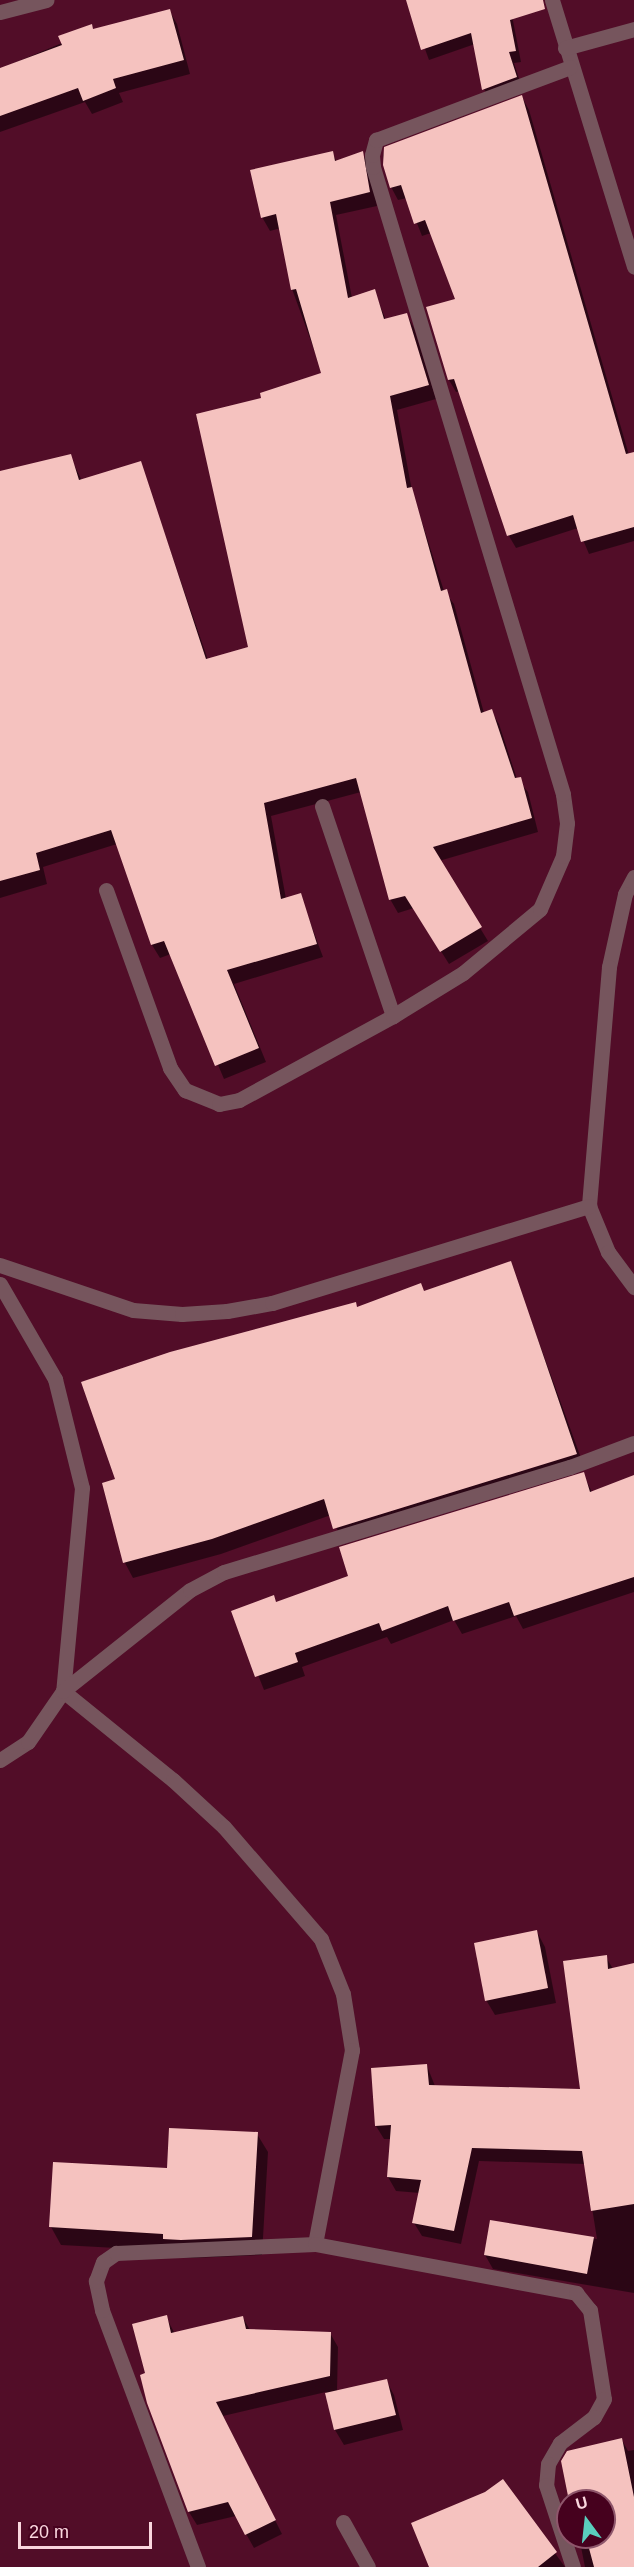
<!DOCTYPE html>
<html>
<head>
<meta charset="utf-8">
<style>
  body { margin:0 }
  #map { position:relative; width:634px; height:2567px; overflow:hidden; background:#520d28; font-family:Arial,sans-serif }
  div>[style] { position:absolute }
  .shadow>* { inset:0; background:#0007 }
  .building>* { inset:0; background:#f5c2bf }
  .street>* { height:15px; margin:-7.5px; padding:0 7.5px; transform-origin:7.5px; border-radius:7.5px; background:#76555d }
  span { translate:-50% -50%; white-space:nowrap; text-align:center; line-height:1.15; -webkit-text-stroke:6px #46011e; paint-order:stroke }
  .north { position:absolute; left:556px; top:2489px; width:60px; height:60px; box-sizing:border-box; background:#46011e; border:2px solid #8e566b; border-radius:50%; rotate:345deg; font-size:16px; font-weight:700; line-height:24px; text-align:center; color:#fad6de }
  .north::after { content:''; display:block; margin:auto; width:21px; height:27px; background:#5acebd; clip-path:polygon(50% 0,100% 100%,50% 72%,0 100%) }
  .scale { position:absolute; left:18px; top:2522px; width:134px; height:27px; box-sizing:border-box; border:3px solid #fad6de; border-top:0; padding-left:8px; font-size:18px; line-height:21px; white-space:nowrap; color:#fad6de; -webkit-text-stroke:4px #46011e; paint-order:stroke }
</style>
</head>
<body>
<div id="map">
  <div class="shadow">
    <div style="clip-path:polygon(407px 0,509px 0,521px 62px,514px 63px,522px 88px,490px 100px,484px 89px,475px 44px,429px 60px)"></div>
    <div style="clip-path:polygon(169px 10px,177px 24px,190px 74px,119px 93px,123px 102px,92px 114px,85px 102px,0 132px,0 69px,93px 30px)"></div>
    <div style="clip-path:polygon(522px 97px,529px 110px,629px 455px,634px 453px,634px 541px,589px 554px,578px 528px,516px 548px,509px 536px,460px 391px,456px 392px,449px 380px,428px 308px,457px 300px,431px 233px,422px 236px,407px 198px,398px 200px,391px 187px,383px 156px,385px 148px)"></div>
    <div style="clip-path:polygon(332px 153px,337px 162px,362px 153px,370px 167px,377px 206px,336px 215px,352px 298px,374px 291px,386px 320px,406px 314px,414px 328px,436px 399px,397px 410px,412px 491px,444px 591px,454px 604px,484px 713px,491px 711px,499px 724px,517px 779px,528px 792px,538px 832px,439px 861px,488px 941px,449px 964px,414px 908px,398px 913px,390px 899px,361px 792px,271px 816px,286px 899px,300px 895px,323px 957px,234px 984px,266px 1062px,224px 1079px,171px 954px,160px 958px,152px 945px,117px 844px,43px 867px,47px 884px,0 898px,0 472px,70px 456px,82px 481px,140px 463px,208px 660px,250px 649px,263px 399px,323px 374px,292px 289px,281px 228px,270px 231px,262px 217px)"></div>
    <div style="clip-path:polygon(510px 1263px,585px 1469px,343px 1543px,331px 1515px,221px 1554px,133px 1578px,125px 1563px,103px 1484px,117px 1480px,355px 1304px,358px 1308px,425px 1292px)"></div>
    <div style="clip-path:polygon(583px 1474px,592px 1492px,634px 1483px,634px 1592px,523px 1629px,516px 1616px,462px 1634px,454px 1620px,391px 1644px,387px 1637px,302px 1667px,305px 1676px,264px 1690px,233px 1612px,277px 1604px,350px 1577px)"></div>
    <div style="clip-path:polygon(537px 1932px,545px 1947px,556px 2003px,495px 2015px,486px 2000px)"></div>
    <div style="clip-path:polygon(606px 1957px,613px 1969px,634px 1964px,634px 2293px,493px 2269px,485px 2255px,491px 2222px,597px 2239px,585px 2164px,479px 2161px,461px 2244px,422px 2236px,414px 2223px,420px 2193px,396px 2191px,388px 2177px,392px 2139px,384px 2139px,376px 2126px,427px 2066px,435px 2086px,582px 2091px)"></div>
    <div style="clip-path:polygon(257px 2134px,268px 2152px,262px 2255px,192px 2258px,175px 2257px,172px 2251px,61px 2245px,51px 2227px,168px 2169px)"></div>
    <div style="clip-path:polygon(166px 2317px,175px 2334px,243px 2318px,250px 2330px,330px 2333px,338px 2347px,337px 2392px,386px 2380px,394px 2395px,403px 2430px,344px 2445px,335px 2430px,326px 2392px,223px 2416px,282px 2534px,254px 2548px,236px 2516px,197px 2525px,189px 2512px,147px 2374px)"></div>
    <div style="clip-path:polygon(622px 2440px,628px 2451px,634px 2450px,634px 2567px,585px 2567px,579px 2537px,604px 2537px,604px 2501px,571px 2501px)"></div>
    <div style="clip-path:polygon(503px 2481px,565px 2567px,431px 2567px,486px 2493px)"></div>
  </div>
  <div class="building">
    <div style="clip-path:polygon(406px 0,543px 0,545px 9px,510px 20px,516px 51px,509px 52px,517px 77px,482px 90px,471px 33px,421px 50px)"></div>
    <div style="clip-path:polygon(170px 9px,184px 60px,113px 79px,116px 88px,83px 101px,78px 88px,0 116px,0 68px,62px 45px,58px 36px,92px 24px,93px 29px)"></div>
    <div style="clip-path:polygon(522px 95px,626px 454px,634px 452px,634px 527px,581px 542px,573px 515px,507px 536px,454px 379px,448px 380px,426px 307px,455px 299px,425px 220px,414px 224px,401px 185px,390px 188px,383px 165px,384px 147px)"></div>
    <div style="clip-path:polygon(333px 151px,335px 161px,363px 151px,370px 192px,330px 202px,348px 298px,375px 289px,384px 319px,407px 313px,429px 385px,390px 396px,407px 488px,412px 487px,441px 591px,447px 589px,481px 713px,492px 709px,515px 778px,521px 777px,532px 818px,433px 847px,482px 927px,440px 952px,405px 896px,389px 900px,356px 778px,264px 803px,281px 899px,301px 893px,317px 944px,227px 970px,259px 1048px,215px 1066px,164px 941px,151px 945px,111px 830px,36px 853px,40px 870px,0 881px,0 471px,71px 454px,79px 480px,141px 461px,206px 659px,248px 647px,196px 414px,261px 398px,260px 393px,321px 373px,296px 289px,291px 290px,276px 214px,261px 218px,250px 170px)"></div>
    <div style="clip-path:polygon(511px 1261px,577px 1454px,333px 1529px,324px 1499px,212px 1539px,123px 1563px,102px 1483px,115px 1479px,81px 1382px,170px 1352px,356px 1302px,357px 1307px,421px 1283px,424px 1291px)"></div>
    <div style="clip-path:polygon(584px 1472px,590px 1492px,634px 1475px,634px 1577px,514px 1616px,509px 1602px,453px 1621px,448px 1606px,382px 1631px,379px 1623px,295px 1653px,298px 1662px,255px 1677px,231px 1611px,274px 1595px,276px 1602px,348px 1576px,339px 1547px)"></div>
    <div style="clip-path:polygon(537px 1930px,548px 1988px,485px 2001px,474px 1943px)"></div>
    <div style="clip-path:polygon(607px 1955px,608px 1969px,634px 1963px,634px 2204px,591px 2211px,582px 2151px,472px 2148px,454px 2231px,412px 2223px,421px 2180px,387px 2177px,391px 2125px,375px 2126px,371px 2068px,427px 2064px,429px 2085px,580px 2089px,563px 1961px)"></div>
    <div style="clip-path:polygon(169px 2128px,258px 2132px,252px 2237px,181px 2240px,163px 2239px,163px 2234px,49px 2227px,53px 2162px,167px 2168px)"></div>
    <div style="clip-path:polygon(490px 2220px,594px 2237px,587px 2274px,484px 2255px)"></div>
    <div style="clip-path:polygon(167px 2315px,171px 2333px,243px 2316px,246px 2329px,331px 2332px,330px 2376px,216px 2402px,276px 2520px,245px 2535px,228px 2502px,188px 2512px,147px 2403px,140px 2375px,145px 2373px,132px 2324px)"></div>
    <div style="clip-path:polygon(387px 2379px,396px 2415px,334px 2430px,325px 2393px)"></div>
    <div style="clip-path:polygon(622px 2438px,634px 2497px,634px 2567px,594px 2567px,586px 2537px,604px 2537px,604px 2501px,569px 2501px,561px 2461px,567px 2451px)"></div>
    <div style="clip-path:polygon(503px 2479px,557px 2552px,538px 2567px,429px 2567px,411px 2523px,485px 2492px)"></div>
  </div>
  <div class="street">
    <div style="left:552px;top:0;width:279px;rotate:72.9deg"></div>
    <div style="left:0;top:12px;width:48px;rotate:-14.6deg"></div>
    <div style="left:565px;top:48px;width:72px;rotate:-15.4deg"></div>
    <div style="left:322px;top:806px;width:222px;rotate:71.3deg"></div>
    <div style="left:634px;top:877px;width:19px;rotate:118deg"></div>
    <div style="left:625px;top:894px;width:75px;rotate:102.4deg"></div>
    <div style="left:609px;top:967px;width:240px;rotate:94.8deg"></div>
    <div style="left:589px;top:1206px;width:50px;rotate:67.6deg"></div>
    <div style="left:608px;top:1252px;width:44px;rotate:53.4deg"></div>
    <div style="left:106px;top:890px;width:189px;rotate:70.2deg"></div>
    <div style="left:170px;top:1068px;width:27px;rotate:56deg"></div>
    <div style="left:185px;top:1090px;width:37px;rotate:22deg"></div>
    <div style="left:219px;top:1104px;width:20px;rotate:-11deg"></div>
    <div style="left:239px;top:1100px;width:175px;rotate:-28.6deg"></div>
    <div style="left:393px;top:1016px;width:82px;rotate:-31.6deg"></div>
    <div style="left:463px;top:973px;width:100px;rotate:-39.7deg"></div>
    <div style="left:540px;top:909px;width:58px;rotate:-66.5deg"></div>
    <div style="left:563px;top:856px;width:33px;rotate:-83deg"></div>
    <div style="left:567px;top:823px;width:29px;rotate:-98deg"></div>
    <div style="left:563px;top:794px;width:655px;rotate:-106.86deg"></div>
    <div style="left:373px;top:167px;width:12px;rotate:-95deg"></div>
    <div style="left:372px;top:155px;width:16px;rotate:-75deg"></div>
    <div style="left:376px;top:140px;width:207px;rotate:-20.6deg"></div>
    <div style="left:0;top:1265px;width:140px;rotate:18.7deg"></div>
    <div style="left:133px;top:1310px;width:49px;rotate:4.7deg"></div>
    <div style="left:182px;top:1314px;width:45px;rotate:-3.8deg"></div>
    <div style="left:227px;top:1311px;width:46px;rotate:-10.1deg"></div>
    <div style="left:272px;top:1303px;width:332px;rotate:-17deg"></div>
    <div style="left:0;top:1284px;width:110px;rotate:59.9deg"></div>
    <div style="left:55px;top:1379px;width:112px;rotate:76.1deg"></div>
    <div style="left:82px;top:1488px;width:204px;rotate:95.3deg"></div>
    <div style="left:63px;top:1691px;width:141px;rotate:39deg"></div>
    <div style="left:173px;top:1780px;width:69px;rotate:42.7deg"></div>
    <div style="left:224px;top:1827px;width:148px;rotate:49.1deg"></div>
    <div style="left:321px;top:1939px;width:59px;rotate:68.2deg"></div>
    <div style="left:343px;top:1994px;width:57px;rotate:80.9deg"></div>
    <div style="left:352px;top:2050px;width:197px;rotate:100.8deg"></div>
    <div style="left:0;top:1760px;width:33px;rotate:-33deg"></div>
    <div style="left:28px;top:1742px;width:62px;rotate:-55.5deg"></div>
    <div style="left:63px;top:1691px;width:162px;rotate:-38.5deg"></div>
    <div style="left:190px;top:1590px;width:38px;rotate:-28deg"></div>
    <div style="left:224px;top:1572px;width:362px;rotate:-16.9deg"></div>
    <div style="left:570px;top:1467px;width:68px;rotate:-20.6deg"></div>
    <div style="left:343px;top:2522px;width:51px;rotate:60.9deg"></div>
    <div style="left:198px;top:2567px;width:274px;rotate:-110.5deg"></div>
    <div style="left:102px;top:2310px;width:30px;rotate:-102deg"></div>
    <div style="left:96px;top:2281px;width:20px;rotate:-70deg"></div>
    <div style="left:103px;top:2262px;width:16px;rotate:-35deg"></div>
    <div style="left:116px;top:2253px;width:199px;rotate:-2.6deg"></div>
    <div style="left:315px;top:2244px;width:266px;rotate:10.6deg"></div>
    <div style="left:576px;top:2293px;width:22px;rotate:51deg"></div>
    <div style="left:590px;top:2310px;width:90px;rotate:81.1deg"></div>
    <div style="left:604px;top:2399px;width:21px;rotate:119deg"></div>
    <div style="left:594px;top:2417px;width:43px;rotate:142.6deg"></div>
    <div style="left:560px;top:2443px;width:24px;rotate:120deg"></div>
    <div style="left:548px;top:2464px;width:21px;rotate:95deg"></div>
    <div style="left:546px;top:2485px;width:86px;rotate:71.8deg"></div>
  </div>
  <div class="north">U</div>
  <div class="scale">20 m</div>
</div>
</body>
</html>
